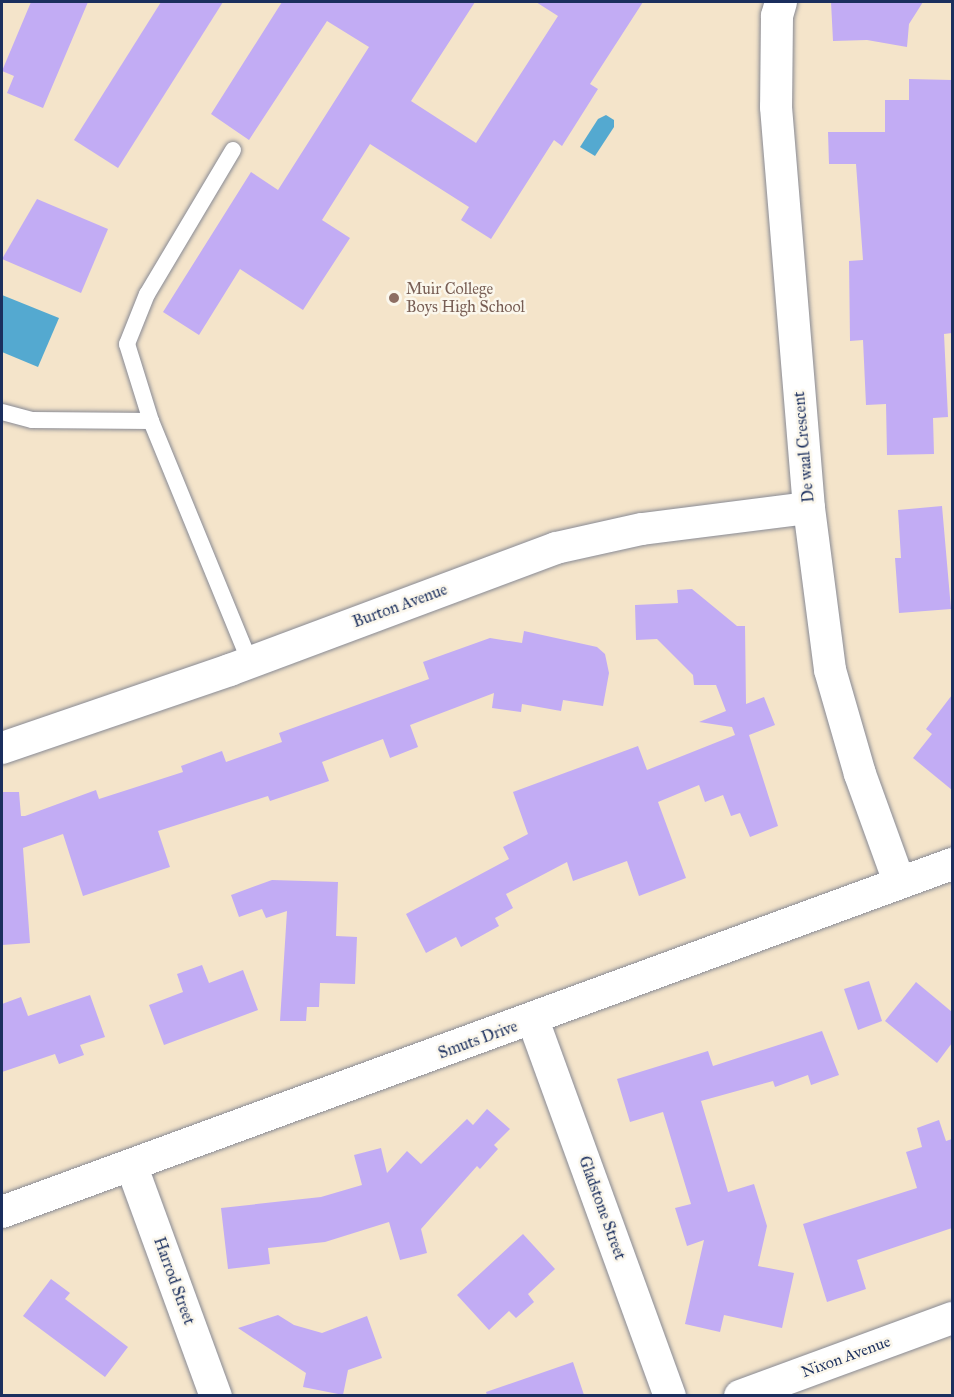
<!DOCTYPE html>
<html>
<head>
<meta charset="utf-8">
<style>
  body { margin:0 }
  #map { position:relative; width:954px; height:1397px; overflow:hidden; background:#f4e4ca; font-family:"IM FELL Great Primer",serif }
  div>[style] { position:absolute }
  .water>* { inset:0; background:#54a9d0 }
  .building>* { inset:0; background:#c2acf4 }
  .roads { filter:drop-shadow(0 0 2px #888a94) drop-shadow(0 0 2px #888a94) }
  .lane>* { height:16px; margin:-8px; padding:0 8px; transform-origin:8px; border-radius:8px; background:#fff }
  .street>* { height:32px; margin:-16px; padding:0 16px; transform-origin:16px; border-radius:16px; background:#fff }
  .dots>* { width:16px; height:16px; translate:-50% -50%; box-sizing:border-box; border:3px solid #fbf7ec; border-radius:50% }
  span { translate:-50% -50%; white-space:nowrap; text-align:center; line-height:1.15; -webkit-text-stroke:5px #fbf7ec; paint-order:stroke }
  .education-label { font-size:16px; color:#785e54 }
  .left { translate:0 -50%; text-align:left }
  .street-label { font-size:16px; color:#1b2f5e }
  .frame { position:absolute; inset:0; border:3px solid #1b2f5e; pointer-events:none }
</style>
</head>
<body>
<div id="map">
  <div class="water">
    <div style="clip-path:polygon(606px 115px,614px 120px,614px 127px,595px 156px,580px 147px,598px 119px)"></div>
    <div style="clip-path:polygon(2px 295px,59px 318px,38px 367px,2px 352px)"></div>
  </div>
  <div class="building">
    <div style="clip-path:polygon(31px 2px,88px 2px,43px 108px,7px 93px,14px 76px,2px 71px)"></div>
    <div style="clip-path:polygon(161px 2px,223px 2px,118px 168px,74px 140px)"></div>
    <div style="clip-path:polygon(282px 2px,475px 2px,411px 101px,476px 143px,558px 16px,536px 2px,643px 2px,590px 84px,598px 89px,562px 146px,554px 140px,491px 239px,461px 220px,469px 207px,370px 144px,322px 220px,350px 238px,303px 310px,240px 269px,199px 335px,163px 312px,251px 172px,278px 190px,369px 47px,327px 21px,249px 140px,211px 114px)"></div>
    <div style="clip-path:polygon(831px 2px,923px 2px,909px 24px,907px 47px,867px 40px,833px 41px)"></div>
    <div style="clip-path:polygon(909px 79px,952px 80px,952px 333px,944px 334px,948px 417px,933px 418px,934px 454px,887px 455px,886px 404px,866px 405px,863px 340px,850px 341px,849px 261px,863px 260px,856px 164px,829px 164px,828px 132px,885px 132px,885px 100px,909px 100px)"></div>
    <div style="clip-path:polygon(37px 199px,108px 229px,81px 293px,2px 259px)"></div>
    <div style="clip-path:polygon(942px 506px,951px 609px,899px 613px,895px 558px,901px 558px,898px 510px)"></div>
    <div style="clip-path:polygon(692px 589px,737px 626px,745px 626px,746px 704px,764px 697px,775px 725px,749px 735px,778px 826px,750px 837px,740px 813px,731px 816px,723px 795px,705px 802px,699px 785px,658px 802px,686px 878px,639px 896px,627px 861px,573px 881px,567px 862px,506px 894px,513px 908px,495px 918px,499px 926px,461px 947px,456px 937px,426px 953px,406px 914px,509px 859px,503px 847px,528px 834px,513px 792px,638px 746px,647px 770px,735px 735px,732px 727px,699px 722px,726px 711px,716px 685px,694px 685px,693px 675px,657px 639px,636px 640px,635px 605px,678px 603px,677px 590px)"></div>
    <div style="clip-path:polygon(524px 631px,597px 647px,605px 654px,609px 673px,603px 706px,563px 700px,561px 711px,522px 704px,521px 712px,492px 708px,494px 693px,410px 725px,418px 747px,390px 758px,383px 739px,322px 762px,329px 781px,270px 801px,268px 796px,158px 831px,170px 867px,83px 896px,63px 834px,23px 848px,30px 943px,2px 945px,2px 792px,19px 792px,21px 816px,25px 816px,96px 790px,99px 799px,183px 772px,181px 766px,222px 751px,226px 762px,282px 742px,279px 733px,429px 679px,423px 662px,490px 638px,522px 643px)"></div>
    <div style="clip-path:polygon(952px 695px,952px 790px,913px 758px,932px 734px,926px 729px)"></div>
    <div style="clip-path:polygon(272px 880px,338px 882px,336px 936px,357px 937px,355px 984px,320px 983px,319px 1007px,307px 1007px,306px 1021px,280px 1021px,287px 911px,266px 918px,262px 909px,239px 917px,231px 895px)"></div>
    <div style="clip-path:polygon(202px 965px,209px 983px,243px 970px,258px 1010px,164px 1045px,149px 1005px,183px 992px,177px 974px)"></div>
    <div style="clip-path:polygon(869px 981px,882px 1021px,858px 1030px,844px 989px)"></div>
    <div style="clip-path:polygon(916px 982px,952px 1012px,952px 1043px,937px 1063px,885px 1021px)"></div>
    <div style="clip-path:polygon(90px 995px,105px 1037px,80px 1045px,84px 1055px,59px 1064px,55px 1054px,2px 1072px,2px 1004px,21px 997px,28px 1016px)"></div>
    <div style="clip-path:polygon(822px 1031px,839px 1075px,811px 1085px,808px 1075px,775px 1087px,773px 1081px,701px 1101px,728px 1192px,754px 1184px,767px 1226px,758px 1266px,794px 1273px,782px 1328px,724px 1315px,720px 1332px,685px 1324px,704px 1240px,687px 1246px,675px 1208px,691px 1204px,663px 1112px,630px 1122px,617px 1079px,708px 1051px,713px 1066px)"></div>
    <div style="clip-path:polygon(487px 1109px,510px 1129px,494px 1145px,498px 1149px,480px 1169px,477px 1166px,421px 1229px,427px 1253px,400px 1260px,389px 1222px,325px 1242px,268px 1248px,270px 1264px,228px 1269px,221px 1208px,321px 1197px,362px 1185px,354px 1155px,381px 1148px,387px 1173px,407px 1151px,421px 1164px,467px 1119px,473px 1125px)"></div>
    <div style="clip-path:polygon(939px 1120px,946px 1141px,952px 1139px,952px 1228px,857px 1260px,866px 1289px,827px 1302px,803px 1224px,917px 1188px,906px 1152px,922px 1147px,917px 1128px)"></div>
    <div style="clip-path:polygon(523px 1234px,555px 1269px,528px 1294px,534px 1302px,516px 1318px,509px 1311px,489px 1330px,457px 1295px)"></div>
    <div style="clip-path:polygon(51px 1279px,70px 1293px,65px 1299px,128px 1347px,105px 1377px,23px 1316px)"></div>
    <div style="clip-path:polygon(278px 1315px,294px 1325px,322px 1333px,367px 1316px,382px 1358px,348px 1370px,343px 1395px,303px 1387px,306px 1373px,238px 1328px)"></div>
    <div style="clip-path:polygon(573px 1362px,584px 1395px,487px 1395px,486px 1392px)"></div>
  </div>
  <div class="roads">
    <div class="lane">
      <div style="left:233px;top:150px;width:168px;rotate:120.8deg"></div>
      <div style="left:147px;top:294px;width:54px;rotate:111.8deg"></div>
      <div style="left:127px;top:344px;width:81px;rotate:72.7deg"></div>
      <div style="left:151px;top:421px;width:261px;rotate:67.7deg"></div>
      <div style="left:2px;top:412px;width:31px;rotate:15deg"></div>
      <div style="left:32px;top:420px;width:119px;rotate:0.5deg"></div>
    </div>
    <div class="street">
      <div style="left:781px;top:2px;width:15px;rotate:106deg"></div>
      <div style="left:777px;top:16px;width:91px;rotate:90.6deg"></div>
      <div style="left:776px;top:107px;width:402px;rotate:85.3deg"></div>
      <div style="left:809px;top:508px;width:163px;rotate:82.6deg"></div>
      <div style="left:830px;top:670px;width:108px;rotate:73.9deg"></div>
      <div style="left:860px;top:774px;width:115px;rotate:70.1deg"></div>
      <div style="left:2px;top:748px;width:241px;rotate:-18.9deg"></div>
      <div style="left:230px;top:670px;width:348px;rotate:-20.5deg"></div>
      <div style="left:556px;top:548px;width:88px;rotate:-12.5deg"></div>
      <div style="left:642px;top:529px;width:168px;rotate:-7.2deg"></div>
      <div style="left:533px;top:1020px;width:400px;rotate:70deg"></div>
      <div style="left:132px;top:1167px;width:244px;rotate:69.9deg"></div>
      <div style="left:2px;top:1212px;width:1012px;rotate:-20.12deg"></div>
      <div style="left:740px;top:1396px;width:226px;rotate:-20.2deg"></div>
    </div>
  </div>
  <div class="dots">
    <div style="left:394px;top:298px;background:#8d6e63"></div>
  </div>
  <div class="education-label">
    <span class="left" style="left:406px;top:298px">Muir College<br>Boys High School</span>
  </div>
  <div class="street-label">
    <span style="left:804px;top:447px;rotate:-95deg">De waal Crescent</span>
    <span style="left:400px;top:606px;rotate:-20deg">Burton Avenue</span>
    <span style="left:478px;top:1040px;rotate:-20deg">Smuts Drive</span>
    <span style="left:602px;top:1208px;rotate:70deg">Gladstone Street</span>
    <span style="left:174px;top:1281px;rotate:70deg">Harrod Street</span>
    <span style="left:846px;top:1357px;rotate:-20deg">Nixon Avenue</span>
  </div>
  <div class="frame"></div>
</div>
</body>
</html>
